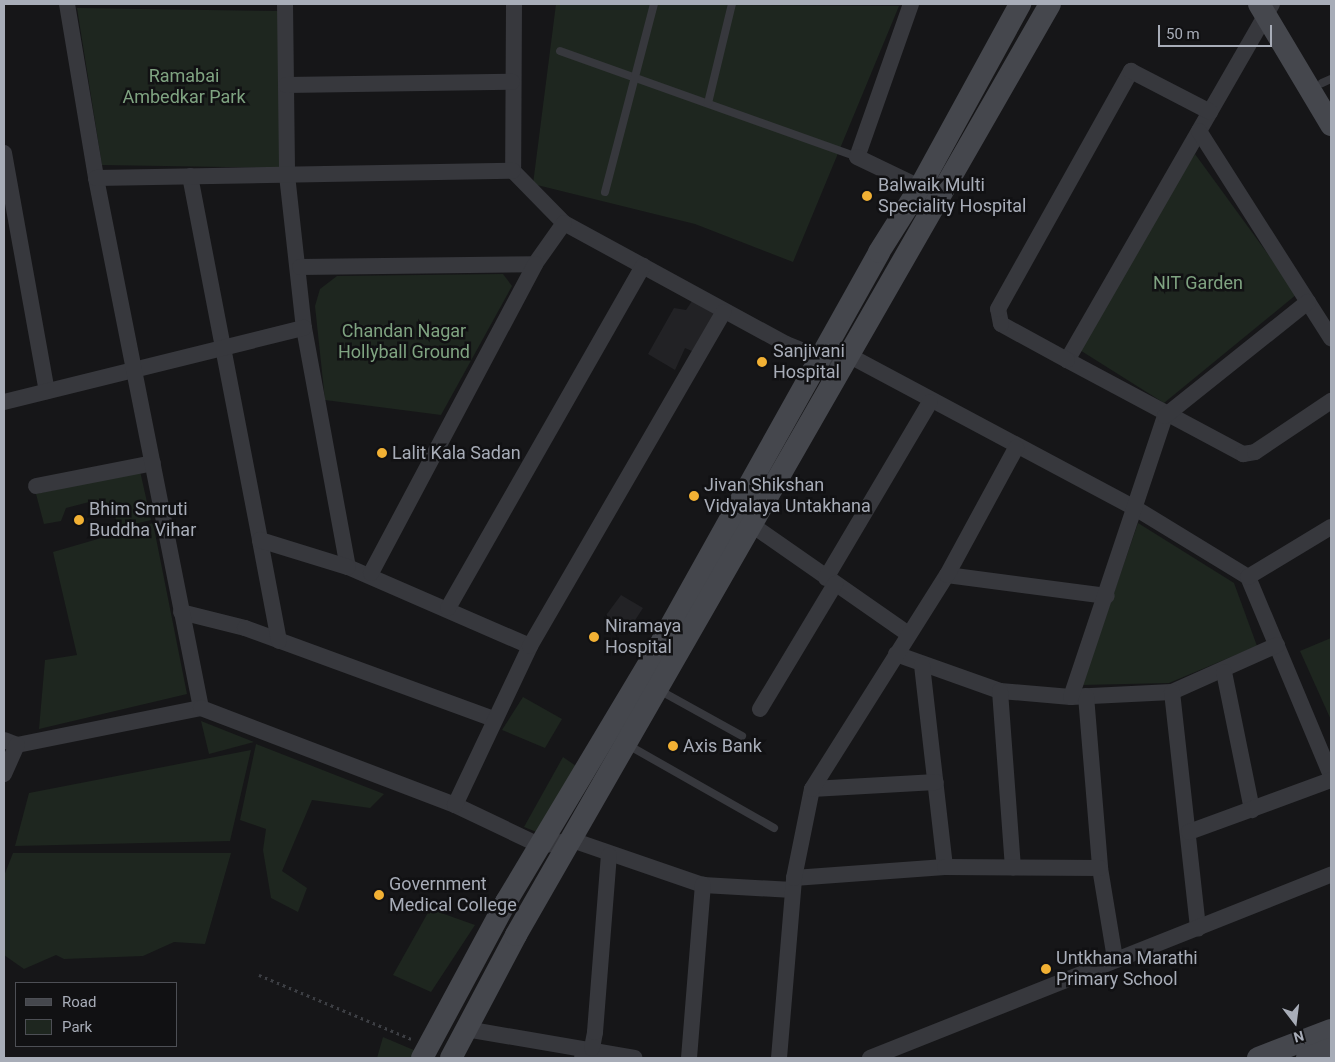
<!DOCTYPE html>
<html>
<head>
<meta charset="utf-8">
<style>
  body { margin:0 }
  #map { position:relative; width:1335px; height:1062px; overflow:hidden; background:#161618; font-family:Roboto,sans-serif }
  div>[style] { position:absolute }
  .built>* { inset:0; background:#222225 }
  .green>* { inset:0; background:#1e261f }
  .path>* { height:2.5px; margin-top:-1.25px; transform-origin:0; background:repeating-linear-gradient(90deg,#3d3f44 0 2.5px,transparent 0 6.5px) }
  .service>* { height:8px; margin:-4px; padding:0 4px; transform-origin:4px; border-radius:4px; background:#37383d }
  .minor>* { height:16px; margin:-8px; padding:0 8px; transform-origin:8px; border-radius:8px; background:#37383d }
  .secondary>* { height:22px; margin:-11px; padding:0 11px; transform-origin:11px; border-radius:11px; background:#45474d }
  .dots>* { width:14px; height:14px; translate:-50% -50%; box-sizing:border-box; border:2px solid #111113; border-radius:50% }
  span { translate:-50% -50%; white-space:nowrap; text-align:center; line-height:1.15; -webkit-text-stroke:5px #111113; paint-order:stroke }
  .park-label { font-size:18px; color:#7fa381 }
  .poi-label { font-size:18px; color:#a8adb8 }
  .left { translate:0 -50%; text-align:left }
  .frame { position:absolute; inset:0; border:5px solid #a8adb8; pointer-events:none }
  .legend { position:absolute; left:15px; top:982px; width:162px; height:65px; box-sizing:border-box; background:#111113; border:1px solid #4d4f55; margin:0; padding:6px 9px; list-style:none; font-size:15px; color:#a8adb8 }
  .legend li { display:flex; align-items:center; gap:10px; height:25px }
  .legend b { width:25px; border:1px solid #4d4f55 }
  .north { position:absolute; left:1270px; top:997px; width:50px; height:50px; -webkit-text-stroke:4px #111113; paint-order:stroke; rotate:165deg; font-size:14px; font-weight:700; line-height:20px; text-align:center; color:#a8adb8 }
  .north::after { content:''; display:block; margin:auto; width:18px; height:22px; background:#a8adb8; clip-path:polygon(50% 0,100% 100%,50% 72%,0 100%) }
  .scale { position:absolute; left:1158px; top:25px; width:114px; height:22px; box-sizing:border-box; border:2px solid #a8adb8; border-top:0; padding-left:6px; font-size:15px; line-height:18px; white-space:nowrap; color:#a8adb8; -webkit-text-stroke:4px #111113; paint-order:stroke }
</style>
</head>
<body>
<div id="map">
  <div class="built">
    <div style="clip-path:polygon(692px 301px,717px 315px,694px 352px,685px 348px,675px 370px,648px 354px,674px 308px,686px 310px)"></div>
    <div style="clip-path:polygon(621px 595px,643px 608px,628px 631px,604px 618px)"></div>
  </div>
  <div class="green">
    <div style="clip-path:polygon(556px 4px,899px 6px,793px 262px,695px 224px,533px 184px)"></div>
    <div style="clip-path:polygon(77px 8px,278px 11px,280px 168px,102px 165px)"></div>
    <div style="clip-path:polygon(1195px 154px,1297px 294px,1164px 403px,1075px 347px)"></div>
    <div style="clip-path:polygon(503px 274px,512px 286px,441px 415px,325px 400px,315px 306px,320px 289px,337px 276px)"></div>
    <div style="clip-path:polygon(140px 471px,151px 520px,118px 528px,113px 508px,96px 512px,93px 501px,66px 508px,61px 521px,44px 524px,36px 494px)"></div>
    <div style="clip-path:polygon(153px 523px,187px 694px,39px 729px,45px 660px,77px 655px,53px 552px)"></div>
    <div style="clip-path:polygon(1138px 523px,1234px 583px,1257px 646px,1169px 683px,1082px 685px)"></div>
    <div style="clip-path:polygon(1331px 638px,1331px 720px,1300px 651px)"></div>
    <div style="clip-path:polygon(523px 697px,562px 719px,545px 748px,502px 730px)"></div>
    <div style="clip-path:polygon(201px 721px,254px 742px,209px 754px)"></div>
    <div style="clip-path:polygon(256px 744px,384px 794px,370px 808px,312px 800px,282px 871px,307px 888px,298px 912px,271px 898px,263px 850px,266px 829px,240px 820px)"></div>
    <div style="clip-path:polygon(251px 750px,230px 841px,15px 846px,29px 793px)"></div>
    <div style="clip-path:polygon(563px 757px,576px 766px,539px 833px,524px 827px)"></div>
    <div style="clip-path:polygon(13px 853px,231px 853px,205px 944px,174px 942px,143px 956px,64px 959px,56px 955px,24px 969px,4px 955px,4px 876px)"></div>
    <div style="clip-path:polygon(430px 909px,475px 925px,431px 992px,393px 975px)"></div>
    <div style="clip-path:polygon(383px 1037px,416px 1051px,412px 1058px,377px 1058px)"></div>
  </div>
  <div class="path">
    <div style="left:259px;top:975px;width:165px;rotate:22.8deg"></div>
  </div>
  <div class="service">
    <div style="left:560px;top:51px;width:315px;rotate:19.6deg"></div>
    <div style="left:1322px;top:83px;width:10px;rotate:-24deg"></div>
    <div style="left:708px;top:103px;width:102px;rotate:-76.4deg"></div>
    <div style="left:605px;top:192px;width:194px;rotate:-75.4deg"></div>
    <div style="left:659px;top:690px;width:95px;rotate:29deg"></div>
    <div style="left:628px;top:745px;width:168px;rotate:29.6deg"></div>
  </div>
  <div class="minor">
    <div style="left:67px;top:4px;width:176px;rotate:80.5deg"></div>
    <div style="left:285px;top:4px;width:171px;rotate:89.3deg"></div>
    <div style="left:287px;top:175px;width:154px;rotate:83.7deg"></div>
    <div style="left:304px;top:328px;width:243px;rotate:79.6deg"></div>
    <div style="left:348px;top:567px;width:198px;rotate:23.5deg"></div>
    <div style="left:514px;top:4px;width:167px;rotate:90.3deg"></div>
    <div style="left:513px;top:171px;width:73px;rotate:45.6deg"></div>
    <div style="left:564px;top:223px;width:253px;rotate:28.6deg"></div>
    <div style="left:786px;top:344px;width:38px;rotate:22deg"></div>
    <div style="left:821px;top:358px;width:29px;rotate:-4deg"></div>
    <div style="left:850px;top:356px;width:323px;rotate:28.1deg"></div>
    <div style="left:1135px;top:508px;width:132px;rotate:31.4deg"></div>
    <div style="left:1248px;top:577px;width:215px;rotate:67.3deg"></div>
    <div style="left:911px;top:4px;width:162px;rotate:109.4deg"></div>
    <div style="left:857px;top:157px;width:79px;rotate:25.6deg"></div>
    <div style="left:1272px;top:4px;width:411px;rotate:119.9deg"></div>
    <div style="left:1067px;top:360px;width:200px;rotate:28.1deg"></div>
    <div style="left:1243px;top:454px;width:12px;rotate:-9deg"></div>
    <div style="left:1255px;top:452px;width:92px;rotate:-33.9deg"></div>
    <div style="left:286px;top:85px;width:226px;rotate:-0.8deg"></div>
    <div style="left:1199px;top:131px;width:246px;rotate:57.5deg"></div>
    <div style="left:4px;top:153px;width:242px;rotate:79.8deg"></div>
    <div style="left:190px;top:176px;width:371px;rotate:79.1deg"></div>
    <div style="left:300px;top:267px;width:235px;rotate:-0.7deg"></div>
    <div style="left:535px;top:264px;width:50px;rotate:-54.7deg"></div>
    <div style="left:1067px;top:360px;width:75px;rotate:-151.4deg"></div>
    <div style="left:1001px;top:324px;width:15px;rotate:-101deg"></div>
    <div style="left:998px;top:309px;width:273px;rotate:-60.8deg"></div>
    <div style="left:1131px;top:71px;width:89px;rotate:27.4deg"></div>
    <div style="left:4px;top:402px;width:309px;rotate:-13.9deg"></div>
    <div style="left:36px;top:486px;width:119px;rotate:-11.1deg"></div>
    <div style="left:752px;top:525px;width:189px;rotate:34.9deg"></div>
    <div style="left:371px;top:573px;width:350px;rotate:-62deg"></div>
    <div style="left:947px;top:575px;width:161px;rotate:7.5deg"></div>
    <div style="left:1248px;top:577px;width:97px;rotate:-31.1deg"></div>
    <div style="left:826px;top:578px;width:204px;rotate:-59.4deg"></div>
    <div style="left:448px;top:608px;width:394px;rotate:-60.3deg"></div>
    <div style="left:181px;top:612px;width:66px;rotate:14deg"></div>
    <div style="left:245px;top:628px;width:264px;rotate:20.1deg"></div>
    <div style="left:279px;top:641px;width:103px;rotate:-100.7deg"></div>
    <div style="left:260px;top:540px;width:92px;rotate:17.1deg"></div>
    <div style="left:896px;top:654px;width:110px;rotate:19.6deg"></div>
    <div style="left:1000px;top:691px;width:71px;rotate:4.8deg"></div>
    <div style="left:1071px;top:697px;width:101px;rotate:-2.8deg"></div>
    <div style="left:1172px;top:692px;width:115px;rotate:-24.1deg"></div>
    <div style="left:922px;top:665px;width:203px;rotate:83.5deg"></div>
    <div style="left:1224px;top:672px;width:141px;rotate:78.5deg"></div>
    <div style="left:1000px;top:691px;width:177px;rotate:85.8deg"></div>
    <div style="left:1172px;top:692px;width:238px;rotate:83.7deg"></div>
    <div style="left:1086px;top:696px;width:173px;rotate:85.3deg"></div>
    <div style="left:1100px;top:868px;width:92px;rotate:80.6deg"></div>
    <div style="left:1071px;top:697px;width:296px;rotate:-71.5deg"></div>
    <div style="left:1165px;top:416px;width:183px;rotate:-38.6deg"></div>
    <div style="left:201px;top:708px;width:540px;rotate:-101.21deg"></div>
    <div style="left:96px;top:178px;width:417px;rotate:-1deg"></div>
    <div style="left:760px;top:709px;width:146px;rotate:-59deg"></div>
    <div style="left:4px;top:740px;width:14px;rotate:21deg"></div>
    <div style="left:17px;top:745px;width:188px;rotate:-11.4deg"></div>
    <div style="left:201px;top:708px;width:272px;rotate:20.9deg"></div>
    <div style="left:455px;top:805px;width:95px;rotate:25.5deg"></div>
    <div style="left:541px;top:846px;width:32px;rotate:-11deg"></div>
    <div style="left:572px;top:840px;width:139px;rotate:19deg"></div>
    <div style="left:703px;top:885px;width:90px;rotate:3.2deg"></div>
    <div style="left:4px;top:774px;width:32px;rotate:-66deg"></div>
    <div style="left:812px;top:789px;width:124px;rotate:-3.2deg"></div>
    <div style="left:455px;top:805px;width:176px;rotate:-64.7deg"></div>
    <div style="left:530px;top:646px;width:386px;rotate:-59.9deg"></div>
    <div style="left:1189px;top:832px;width:151px;rotate:-20.1deg"></div>
    <div style="left:794px;top:878px;width:151px;rotate:-4.2deg"></div>
    <div style="left:945px;top:867px;width:155px;rotate:0.4deg"></div>
    <div style="left:466px;top:1029px;width:171px;rotate:9.7deg"></div>
    <div style="left:582px;top:1058px;width:14px;rotate:-45deg"></div>
    <div style="left:592px;top:1048px;width:16px;rotate:-79deg"></div>
    <div style="left:595px;top:1032px;width:177px;rotate:-85.5deg"></div>
    <div style="left:689px;top:1058px;width:174px;rotate:-85.4deg"></div>
    <div style="left:779px;top:1058px;width:181px;rotate:-85.2deg"></div>
    <div style="left:794px;top:878px;width:91px;rotate:-78.6deg"></div>
    <div style="left:812px;top:789px;width:253px;rotate:-57.8deg"></div>
    <div style="left:947px;top:575px;width:145px;rotate:-61.5deg"></div>
    <div style="left:870px;top:1058px;width:496px;rotate:-21.7deg"></div>
  </div>
  <div class="secondary">
    <div style="left:1259px;top:4px;width:141px;rotate:59.2deg"></div>
    <div style="left:422px;top:1058px;width:177px;rotate:-61.7deg"></div>
    <div style="left:506px;top:902px;width:304px;rotate:-59.1deg"></div>
    <div style="left:662px;top:641px;width:445px;rotate:-60.8deg"></div>
    <div style="left:879px;top:252px;width:77px;rotate:-57.8deg"></div>
    <div style="left:920px;top:187px;width:209px;rotate:-61.3deg"></div>
    <div style="left:451px;top:1058px;width:139px;rotate:-62.1deg"></div>
    <div style="left:516px;top:935px;width:1073px;rotate:-60.16deg"></div>
    <div style="left:1258px;top:1058px;width:78px;rotate:-21deg"></div>
    <div style="left:1307px;top:1058px;width:26px;rotate:-21deg"></div>
  </div>
  <div class="dots">
    <div style="left:867px;top:196px;background:#f2b134"></div>
    <div style="left:762px;top:362px;background:#f2b134"></div>
    <div style="left:382px;top:453px;background:#f2b134"></div>
    <div style="left:694px;top:496px;background:#f2b134"></div>
    <div style="left:79px;top:520px;background:#f2b134"></div>
    <div style="left:594px;top:637px;background:#f2b134"></div>
    <div style="left:673px;top:746px;background:#f2b134"></div>
    <div style="left:379px;top:895px;background:#f2b134"></div>
    <div style="left:1046px;top:969px;background:#f2b134"></div>
  </div>
  <div class="park-label">
    <span style="left:184px;top:87px">Ramabai<br>Ambedkar Park</span>
    <span style="left:1198px;top:283px">NIT Garden</span>
    <span style="left:404px;top:342px">Chandan Nagar<br>Hollyball Ground</span>
  </div>
  <div class="poi-label">
    <span class="left" style="left:878px;top:196px">Balwaik Multi<br>Speciality Hospital</span>
    <span class="left" style="left:773px;top:362px">Sanjivani<br>Hospital</span>
    <span class="left" style="left:392px;top:453px">Lalit Kala Sadan</span>
    <span class="left" style="left:704px;top:496px">Jivan Shikshan<br>Vidyalaya Untakhana</span>
    <span class="left" style="left:89px;top:520px">Bhim Smruti<br>Buddha Vihar</span>
    <span class="left" style="left:605px;top:637px">Niramaya<br>Hospital</span>
    <span class="left" style="left:683px;top:746px">Axis Bank</span>
    <span class="left" style="left:389px;top:895px">Government<br>Medical College</span>
    <span class="left" style="left:1056px;top:969px">Untkhana Marathi<br>Primary School</span>
  </div>
  <div class="frame"></div>
  <ul class="legend">
  <li><b style="height:6px;background:#45474d"></b>Road</li>
  <li><b style="height:14px;background:#1e261f"></b>Park</li>
  </ul>
  <div class="north">N</div>
  <div class="scale">50 m</div>
</div>
</body>
</html>
